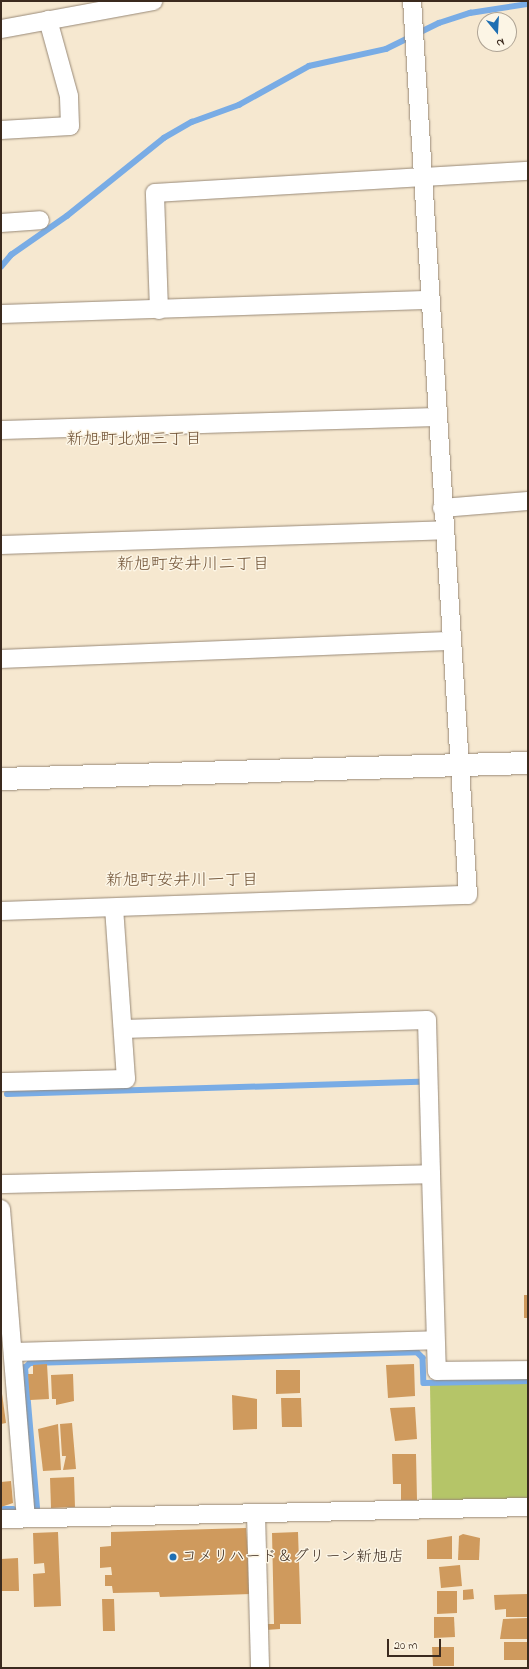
<!DOCTYPE html>
<html>
<head>
<meta charset="utf-8">
<style>
  body { margin:0 }
  #map { position:relative; width:529px; height:1669px; overflow:hidden; background:#f6e8d0; font-family:"Indie Flower","Klee One",sans-serif }
  div>[style] { position:absolute }
  .green>* { inset:0; background:#b5c568 }
  .stream>* { height:5.5px; margin:-2.75px; padding:0 2.75px; transform-origin:2.75px; border-radius:2.75px; background:#79ace5 }
  .building>* { inset:0; background:#cf9a5d }
  .roads { filter:drop-shadow(0 0 1px #988977) drop-shadow(0 0 1px #988977) }
  .street>* { height:18px; margin:-9px; padding:0 9px; transform-origin:9px; border-radius:9px; background:#fff }
  .secondary>* { height:22px; margin:-11px; padding:0 11px; transform-origin:11px; border-radius:11px; background:#fff }
  .dots>* { width:11px; height:11px; translate:-50% -50%; box-sizing:border-box; border:2px solid #fcf5e5; border-radius:50% }
  span { translate:-50% -50%; white-space:nowrap; text-align:center; line-height:1.15; -webkit-text-stroke:3px #fcf5e5; paint-order:stroke }
  .poi-label { font-size:16px; color:#3b2a1e }
  .left { translate:0 -50%; text-align:left }
  .neighbourhood-label { font-size:17px; color:#6f5134 }
  .frame { position:absolute; inset:0; border:2px solid #3b2a1e; pointer-events:none }
  .north { position:absolute; left:477px; top:12px; width:40px; height:40px; box-sizing:border-box; background:#fcf5e5; border:1px solid #afa495; border-radius:50%; rotate:162deg; font-size:11px; font-weight:700; line-height:16px; text-align:center; color:#3b2a1e }
  .north::after { content:''; display:block; margin:auto; width:14px; height:18px; background:#1f6fb2; clip-path:polygon(50% 0,100% 100%,50% 72%,0 100%) }
  .scale { position:absolute; left:387px; top:1639px; width:54px; height:18px; box-sizing:border-box; border:2px solid #3b2a1e; border-top:0; padding-left:5px; font-size:12px; line-height:14px; white-space:nowrap; color:#3b2a1e; -webkit-text-stroke:3px #fcf5e5; paint-order:stroke }
</style>
</head>
<body>
<div id="map">
  <div class="green">
    <div style="clip-path:polygon(528px 1383px,528px 1499px,432px 1501px,430px 1385px)"></div>
  </div>
  <div class="stream">
    <div style="left:1px;top:267px;width:16px;rotate:-50deg"></div>
    <div style="left:11px;top:255px;width:68px;rotate:-34.9deg"></div>
    <div style="left:67px;top:216px;width:124px;rotate:-38.8deg"></div>
    <div style="left:164px;top:138px;width:32px;rotate:-30deg"></div>
    <div style="left:192px;top:122px;width:50px;rotate:-19.9deg"></div>
    <div style="left:239px;top:105px;width:80px;rotate:-29.1deg"></div>
    <div style="left:309px;top:66px;width:79px;rotate:-12.4deg"></div>
    <div style="left:386px;top:49px;width:59px;rotate:-26.1deg"></div>
    <div style="left:439px;top:23px;width:33px;rotate:-18deg"></div>
    <div style="left:470px;top:13px;width:59px;rotate:-8.8deg"></div>
    <div style="left:7px;top:1094px;width:412px;rotate:-1.7deg"></div>
    <div style="left:37px;top:1508px;width:141px;rotate:-94.9deg"></div>
    <div style="left:25px;top:1368px;width:7px;rotate:-45deg"></div>
    <div style="left:30px;top:1363px;width:387px;rotate:-1.6deg"></div>
    <div style="left:417px;top:1352px;width:8px;rotate:45deg"></div>
    <div style="left:423px;top:1358px;width:25px;rotate:88deg"></div>
    <div style="left:424px;top:1383px;width:104px;rotate:-1.1deg"></div>
    <div style="left:1px;top:1509px;width:12px"></div>
  </div>
  <div class="building">
    <div style="clip-path:polygon(524px 1295px,528px 1295px,528px 1318px,524px 1318px)"></div>
    <div style="clip-path:polygon(47px 1364px,49px 1399px,30px 1400px,28px 1374px,33px 1374px,33px 1365px)"></div>
    <div style="clip-path:polygon(414px 1364px,415px 1396px,388px 1398px,386px 1365px)"></div>
    <div style="clip-path:polygon(276px 1370px,300px 1370px,300px 1393px,276px 1394px)"></div>
    <div style="clip-path:polygon(73px 1374px,74px 1401px,56px 1405px,56px 1399px,52px 1399px,51px 1375px)"></div>
    <div style="clip-path:polygon(1px 1386px,6px 1423px,1px 1424px)"></div>
    <div style="clip-path:polygon(232px 1395px,257px 1399px,257px 1429px,233px 1430px)"></div>
    <div style="clip-path:polygon(281px 1398px,301px 1398px,302px 1427px,282px 1427px)"></div>
    <div style="clip-path:polygon(415px 1407px,417px 1439px,395px 1441px,390px 1408px)"></div>
    <div style="clip-path:polygon(72px 1423px,76px 1469px,63px 1470px,66px 1456px,62px 1456px,60px 1424px)"></div>
    <div style="clip-path:polygon(58px 1424px,61px 1470px,43px 1471px,38px 1429px)"></div>
    <div style="clip-path:polygon(392px 1454px,416px 1454px,417px 1500px,401px 1500px,401px 1484px,393px 1484px)"></div>
    <div style="clip-path:polygon(74px 1477px,75px 1507px,51px 1508px,50px 1478px)"></div>
    <div style="clip-path:polygon(11px 1481px,13px 1503px,1px 1507px,1px 1482px)"></div>
    <div style="clip-path:polygon(246px 1528px,251px 1594px,160px 1597px,159px 1592px,113px 1593px,112px 1586px,105px 1586px,105px 1575px,112px 1575px,111px 1567px,100px 1568px,100px 1547px,111px 1546px,111px 1532px)"></div>
    <div style="clip-path:polygon(58px 1532px,61px 1606px,34px 1607px,33px 1574px,45px 1573px,44px 1563px,34px 1564px,33px 1533px)"></div>
    <div style="clip-path:polygon(298px 1532px,301px 1624px,280px 1624px,280px 1629px,266px 1630px,266px 1624px,274px 1624px,272px 1533px)"></div>
    <div style="clip-path:polygon(463px 1534px,480px 1538px,479px 1560px,458px 1560px,459px 1536px)"></div>
    <div style="clip-path:polygon(452px 1536px,452px 1559px,427px 1559px,427px 1540px)"></div>
    <div style="clip-path:polygon(18px 1558px,19px 1591px,1px 1591px,1px 1559px)"></div>
    <div style="clip-path:polygon(460px 1565px,462px 1586px,441px 1588px,439px 1567px)"></div>
    <div style="clip-path:polygon(473px 1589px,474px 1599px,463px 1600px,463px 1590px)"></div>
    <div style="clip-path:polygon(437px 1591px,457px 1591px,457px 1613px,437px 1614px)"></div>
    <div style="clip-path:polygon(528px 1594px,528px 1617px,506px 1617px,506px 1609px,495px 1610px,494px 1595px)"></div>
    <div style="clip-path:polygon(102px 1599px,114px 1599px,115px 1631px,103px 1631px)"></div>
    <div style="clip-path:polygon(434px 1617px,454px 1617px,455px 1637px,434px 1638px)"></div>
    <div style="clip-path:polygon(528px 1618px,528px 1639px,500px 1639px,503px 1619px)"></div>
    <div style="clip-path:polygon(504px 1642px,528px 1642px,528px 1660px,504px 1660px)"></div>
    <div style="clip-path:polygon(432px 1647px,454px 1647px,454px 1666px,433px 1666px)"></div>
  </div>
  <div class="roads">
    <div class="street">
      <div style="left:1px;top:29px;width:155px;rotate:-10.4deg"></div>
      <div style="left:1px;top:130px;width:69px;rotate:-3.3deg"></div>
      <div style="left:70px;top:126px;width:30px;rotate:-92deg"></div>
      <div style="left:69px;top:96px;width:79px;rotate:-105.4deg"></div>
      <div style="left:1px;top:223px;width:39px;rotate:-4deg"></div>
      <div style="left:159px;top:310px;width:117px;rotate:-92deg"></div>
      <div style="left:155px;top:193px;width:374px;rotate:-3.4deg"></div>
      <div style="left:1px;top:314px;width:430px;rotate:-1.9deg"></div>
      <div style="left:1px;top:430px;width:435px;rotate:-1.7deg"></div>
      <div style="left:442px;top:508px;width:86px;rotate:-4.7deg"></div>
      <div style="left:1px;top:545px;width:443px;rotate:-1.9deg"></div>
      <div style="left:1px;top:659px;width:450px;rotate:-2.3deg"></div>
      <div style="left:1px;top:911px;width:467px;rotate:-2deg"></div>
      <div style="left:468px;top:895px;width:896px;rotate:-93.58deg"></div>
      <div style="left:123px;top:1029px;width:304px;rotate:-1.7deg"></div>
      <div style="left:427px;top:1020px;width:154px;rotate:88.5deg"></div>
      <div style="left:1px;top:1082px;width:125px;rotate:-1.4deg"></div>
      <div style="left:126px;top:1079px;width:171px;rotate:-94deg"></div>
      <div style="left:1px;top:1184px;width:430px;rotate:-1.3deg"></div>
      <div style="left:431px;top:1174px;width:197px;rotate:88.3deg"></div>
      <div style="left:437px;top:1371px;width:91px;rotate:-0.6deg"></div>
      <div style="left:1px;top:1209px;width:310px;rotate:85.4deg"></div>
      <div style="left:13px;top:1352px;width:422px;rotate:-1.6deg"></div>
      <div style="left:256px;top:1514px;width:154px;rotate:88.5deg"></div>
      <div style="left:1px;top:1519px;width:527px;rotate:-1.3deg"></div>
    </div>
    <div class="secondary">
      <div style="left:1px;top:779px;width:527px;rotate:-1.74deg"></div>
    </div>
  </div>
  <div class="dots">
    <div style="left:173px;top:1557px;background:#1f6fb2"></div>
  </div>
  <div class="poi-label">
    <span class="left" style="left:181px;top:1557px">コメリハード＆グリーン新旭店</span>
  </div>
  <div class="neighbourhood-label">
    <span style="left:134px;top:440px">新旭町北畑三丁目</span>
    <span style="left:193px;top:565px">新旭町安井川二丁目</span>
    <span style="left:182px;top:881px">新旭町安井川一丁目</span>
  </div>
  <div class="frame"></div>
  <div class="north">N</div>
  <div class="scale">20 m</div>
</div>
</body>
</html>
